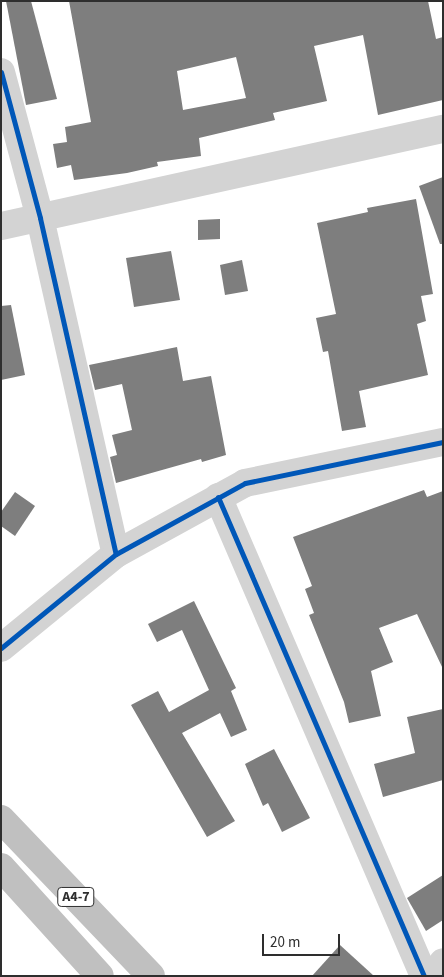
<!DOCTYPE html>
<html>
<head>
<meta charset="utf-8">
<style>
  body { margin:0 }
  #map { position:relative; width:444px; height:977px; overflow:hidden; background:#fff; font-family:"Source Sans 3",sans-serif }
  div>[style] { position:absolute }
  .building>* { inset:0; background:#7e7e7e }
  .minor>* { height:28px; margin:-14px; padding:0 14px; transform-origin:14px; border-radius:14px; background:#d3d3d3 }
  .highway>* { height:28px; margin:-14px; padding:0 14px; transform-origin:14px; border-radius:14px; background:#c0c0c0 }
  .cycleway>* { height:5px; margin:-2.5px; padding:0 2.5px; transform-origin:2.5px; border-radius:2.5px; background:#0057b8 }
  span { translate:-50% -50%; white-space:nowrap; text-align:center; line-height:1.15; -webkit-text-stroke:5px #fff; paint-order:stroke }
  .shield-label span { padding:1px 4px; background:#fff; border:1px solid; border-radius:4px; -webkit-text-stroke-width:0 }
  .shield-label { font-size:14px; color:#2e2e2e; font-weight:700 }
  .frame { position:absolute; inset:0; border:2px solid #2e2e2e; pointer-events:none }
  .scale { position:absolute; left:262px; top:934px; width:78px; height:22px; box-sizing:border-box; border:2px solid #2e2e2e; border-top:0; padding-left:6px; font-size:15px; line-height:18px; white-space:nowrap; color:#2e2e2e; -webkit-text-stroke:4px #fff; paint-order:stroke }
</style>
</head>
<body>
<div id="map">
  <div class="building">
    <div style="clip-path:polygon(6px 1px,31px 1px,57px 99px,26px 105px)"></div>
    <div style="clip-path:polygon(evenodd,69px 1px,428px 1px,436px 39px,443px 37px,443px 100px,378px 115px,363px 35px,314px 46px,327px 101px,273px 113px,275px 120px,199px 138px,201px 156px,157px 162px,158px 166px,127px 173px,74px 180px,71px 165px,57px 168px,53px 144px,67px 142px,65px 127px,91px 122px,69px 1px,236px 57px,246px 98px,183px 110px,177px 71px,236px 57px)"></div>
    <div style="clip-path:polygon(443px 177px,443px 244px,440px 244px,419px 186px)"></div>
    <div style="clip-path:polygon(416px 199px,433px 294px,421px 296px,426px 321px,417px 324px,428px 375px,359px 391px,366px 427px,342px 431px,328px 351px,323px 352px,316px 318px,336px 314px,317px 223px,368px 212px,367px 208px)"></div>
    <div style="clip-path:polygon(220px 219px,220px 239px,198px 240px,198px 220px)"></div>
    <div style="clip-path:polygon(171px 251px,180px 300px,134px 307px,126px 258px)"></div>
    <div style="clip-path:polygon(242px 260px,248px 291px,225px 295px,220px 265px)"></div>
    <div style="clip-path:polygon(11px 305px,25px 375px,1px 380px,1px 306px)"></div>
    <div style="clip-path:polygon(177px 347px,183px 381px,211px 376px,226px 455px,202px 462px,201px 459px,116px 483px,110px 457px,117px 455px,112px 435px,132px 430px,122px 384px,95px 390px,89px 365px)"></div>
    <div style="clip-path:polygon(424px 490px,427px 497px,443px 491px,443px 669px,417px 614px,379px 628px,393px 662px,371px 671px,381px 716px,349px 723px,344px 702px,309px 615px,314px 613px,305px 589px,312px 586px,293px 537px)"></div>
    <div style="clip-path:polygon(15px 492px,35px 506px,15px 536px,1px 526px,1px 512px)"></div>
    <div style="clip-path:polygon(194px 601px,236px 688px,231px 691px,247px 730px,231px 737px,220px 713px,182px 733px,235px 821px,207px 837px,131px 705px,158px 691px,169px 712px,209px 690px,182px 630px,157px 642px,148px 624px)"></div>
    <div style="clip-path:polygon(443px 709px,443px 780px,383px 797px,374px 764px,415px 753px,407px 717px)"></div>
    <div style="clip-path:polygon(274px 749px,310px 818px,282px 832px,268px 803px,263px 806px,245px 764px)"></div>
    <div style="clip-path:polygon(443px 875px,443px 920px,426px 931px,407px 898px)"></div>
    <div style="clip-path:polygon(340px 945px,374px 976px,312px 976px)"></div>
  </div>
  <div class="minor">
    <div style="left:1px;top:72px;width:151px;rotate:75deg"></div>
    <div style="left:40px;top:218px;width:344px;rotate:77.3deg"></div>
    <div style="left:1px;top:226px;width:453px;rotate:-12.4deg"></div>
    <div style="left:218px;top:497px;width:521px;rotate:66.73deg"></div>
    <div style="left:1px;top:648px;width:149px;rotate:-39.3deg"></div>
    <div style="left:116px;top:554px;width:147px;rotate:-28.8deg"></div>
    <div style="left:245px;top:483px;width:202px;rotate:-11.7deg"></div>
    <div style="left:433px;top:976px;width:17px;rotate:-54deg"></div>
  </div>
  <div class="highway">
    <div style="left:1px;top:819px;width:217px;rotate:46.3deg"></div>
    <div style="left:1px;top:867px;width:147px;rotate:47.8deg"></div>
  </div>
  <div class="cycleway">
    <div style="left:1px;top:72px;width:151px;rotate:75deg"></div>
    <div style="left:40px;top:218px;width:344px;rotate:77.3deg"></div>
    <div style="left:218px;top:497px;width:521px;rotate:66.73deg"></div>
    <div style="left:1px;top:648px;width:149px;rotate:-39.3deg"></div>
    <div style="left:116px;top:554px;width:147px;rotate:-28.8deg"></div>
    <div style="left:245px;top:483px;width:202px;rotate:-11.7deg"></div>
  </div>
  <div class="shield-label">
    <span style="left:76px;top:897px">A4-7</span>
  </div>
  <div class="frame"></div>
  <div class="scale">20 m</div>
</div>
</body>
</html>
